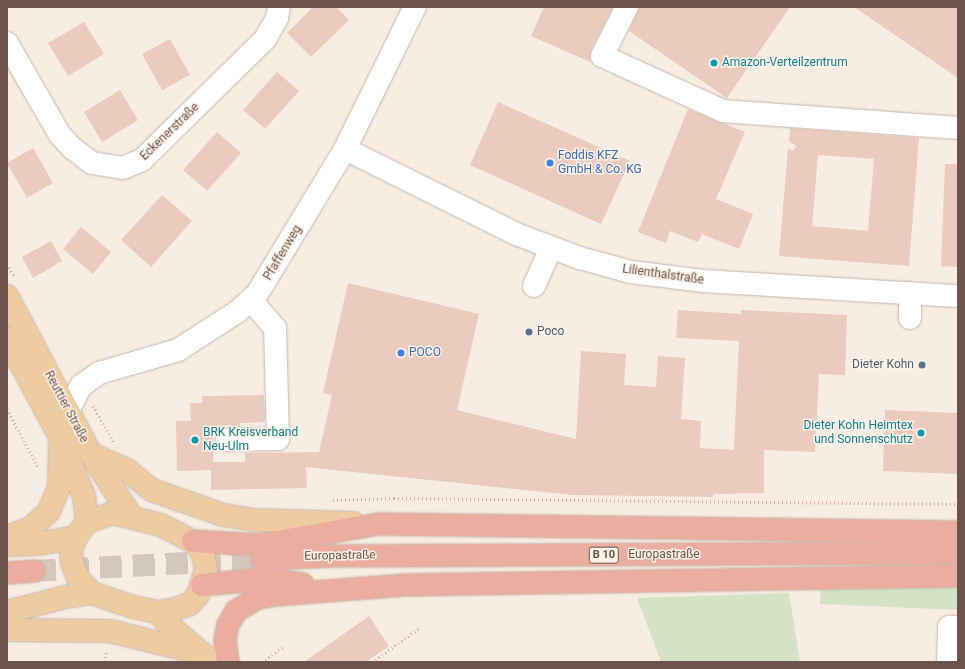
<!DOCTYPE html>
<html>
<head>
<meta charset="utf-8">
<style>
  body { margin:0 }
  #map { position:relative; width:965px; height:669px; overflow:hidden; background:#f8ede2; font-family:Roboto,sans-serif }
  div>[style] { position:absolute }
  .green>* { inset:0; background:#d3e3c3 }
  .building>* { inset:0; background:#eacbbd }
  .highway-tunnel>* { height:22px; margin-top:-11px; transform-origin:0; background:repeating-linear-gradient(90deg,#d5c7bc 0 22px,transparent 0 33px) }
  .path>* { height:2.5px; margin-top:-1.25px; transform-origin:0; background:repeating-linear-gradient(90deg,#ceaea1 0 1px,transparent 0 4px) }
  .roads { filter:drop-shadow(0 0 1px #c7b5ab) drop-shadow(0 0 1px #c7b5ab) }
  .minor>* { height:22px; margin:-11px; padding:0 11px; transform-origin:11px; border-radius:11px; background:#fff }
  .major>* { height:22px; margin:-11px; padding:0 11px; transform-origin:11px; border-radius:11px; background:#efcba2 }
  .highway>* { height:22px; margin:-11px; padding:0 11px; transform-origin:11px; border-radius:11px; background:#ebada0 }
  .dots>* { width:11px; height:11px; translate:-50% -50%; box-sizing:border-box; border:2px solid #fcf2e7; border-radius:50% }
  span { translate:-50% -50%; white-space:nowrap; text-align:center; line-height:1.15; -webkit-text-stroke:3px #fcf2e7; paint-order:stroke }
  .shield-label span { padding:1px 3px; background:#fcf2e7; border:1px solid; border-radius:3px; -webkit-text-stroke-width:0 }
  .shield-label { font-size:11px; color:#6c544c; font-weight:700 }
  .culture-label { font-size:12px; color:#0d838f }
  .left { translate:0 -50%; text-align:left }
  .right { translate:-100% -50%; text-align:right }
  .street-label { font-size:12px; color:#6c544c }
  .shop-label { font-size:12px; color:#366cbe }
  .service-label { font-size:12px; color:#4e5e75 }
  .frame { position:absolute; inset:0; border:8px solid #6c544c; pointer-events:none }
</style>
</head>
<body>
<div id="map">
  <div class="green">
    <div style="clip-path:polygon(958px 585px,958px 610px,820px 604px,821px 586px)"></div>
    <div style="clip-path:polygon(789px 593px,800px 662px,661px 662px,637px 598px)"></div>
  </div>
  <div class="building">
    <div style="clip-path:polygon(313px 7px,336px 7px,349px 20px,311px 57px,287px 33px)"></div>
    <div style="clip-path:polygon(544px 7px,613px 7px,591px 50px,590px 62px,531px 36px)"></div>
    <div style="clip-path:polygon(639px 7px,790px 7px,727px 98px,629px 31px)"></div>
    <div style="clip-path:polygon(854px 7px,958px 7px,958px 78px)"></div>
    <div style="clip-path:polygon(84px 22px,104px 54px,68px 76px,48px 43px)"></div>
    <div style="clip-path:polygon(170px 39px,190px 75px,162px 90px,142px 54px)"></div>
    <div style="clip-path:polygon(277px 72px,299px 91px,265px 129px,243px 110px)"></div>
    <div style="clip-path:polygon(120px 90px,138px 120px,102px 142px,84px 112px)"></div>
    <div style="clip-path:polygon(498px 102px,630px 161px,601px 224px,470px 165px)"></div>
    <div style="clip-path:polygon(688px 109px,745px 132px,716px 199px,753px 214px,739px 249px,702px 234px,698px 242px,670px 231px,666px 243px,638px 232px)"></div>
    <div style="clip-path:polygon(evenodd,790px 128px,919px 138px,909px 266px,779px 256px,788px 149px,793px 151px,796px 146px,789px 141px,790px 128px,818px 155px,874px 159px,868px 231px,812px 226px,818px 155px)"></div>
    <div style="clip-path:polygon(217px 132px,241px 153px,207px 191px,183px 170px)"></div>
    <div style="clip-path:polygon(33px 148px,53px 183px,27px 198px,7px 163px)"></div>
    <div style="clip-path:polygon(945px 164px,958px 164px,958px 267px,941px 266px)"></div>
    <div style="clip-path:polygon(162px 195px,192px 221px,151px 267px,121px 240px)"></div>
    <div style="clip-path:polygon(81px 227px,111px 252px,93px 274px,63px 249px)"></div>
    <div style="clip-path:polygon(51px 241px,62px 261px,33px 278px,22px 257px)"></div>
    <div style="clip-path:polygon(348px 283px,479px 314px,457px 410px,576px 439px,581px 351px,626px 354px,624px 385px,656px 387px,658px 356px,685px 358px,681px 419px,701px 421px,700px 448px,734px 450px,739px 341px,676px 338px,678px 310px,741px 314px,741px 310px,847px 315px,845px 375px,819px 374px,815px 452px,764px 450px,764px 493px,713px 494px,713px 497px,573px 495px,306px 467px,307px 488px,211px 490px,211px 470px,177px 471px,176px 421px,191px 421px,190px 403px,202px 403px,202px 396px,264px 395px,265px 422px,240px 423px,240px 427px,213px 428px,213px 462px,245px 462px,245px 453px,319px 452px,332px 395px,323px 393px)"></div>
    <div style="clip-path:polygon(885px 410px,958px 413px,958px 474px,883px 471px)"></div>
    <div style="clip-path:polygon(369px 616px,389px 646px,366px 662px,304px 662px)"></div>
  </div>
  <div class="highway-tunnel">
    <div style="left:34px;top:571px;width:228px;rotate:-3deg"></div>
  </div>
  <div class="path">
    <div style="left:7px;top:264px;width:15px;rotate:58deg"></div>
    <div style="left:93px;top:406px;width:42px;rotate:59.7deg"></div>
    <div style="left:7px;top:409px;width:68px;rotate:61.9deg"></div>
    <div style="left:333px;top:500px;width:61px;rotate:-1.9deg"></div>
    <div style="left:394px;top:498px;width:564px;rotate:0.61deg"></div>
    <div style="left:105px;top:662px;width:11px;rotate:-85deg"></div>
    <div style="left:262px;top:662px;width:26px;rotate:-36deg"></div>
    <div style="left:372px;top:662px;width:57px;rotate:-35.7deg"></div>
  </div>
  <div class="roads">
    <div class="minor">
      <div style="left:627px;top:7px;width:55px;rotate:117deg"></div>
      <div style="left:602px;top:56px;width:133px;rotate:24.4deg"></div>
      <div style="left:723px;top:111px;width:236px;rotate:4.1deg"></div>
      <div style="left:7px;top:43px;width:106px;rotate:60.1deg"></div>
      <div style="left:60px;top:135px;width:18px;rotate:47deg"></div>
      <div style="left:72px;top:148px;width:25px;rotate:37deg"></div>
      <div style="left:92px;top:163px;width:31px;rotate:9deg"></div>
      <div style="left:123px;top:168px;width:21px;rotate:-23deg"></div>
      <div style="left:142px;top:160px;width:173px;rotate:-44.5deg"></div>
      <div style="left:265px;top:39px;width:24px;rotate:-60deg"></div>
      <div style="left:277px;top:18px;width:11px;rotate:-80deg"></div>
      <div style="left:345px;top:149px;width:191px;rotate:26.4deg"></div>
      <div style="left:516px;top:234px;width:68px;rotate:20.6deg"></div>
      <div style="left:580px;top:258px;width:53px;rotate:15.4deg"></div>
      <div style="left:631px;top:272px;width:73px;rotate:7.1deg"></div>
      <div style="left:703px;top:281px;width:255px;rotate:3.4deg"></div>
      <div style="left:534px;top:286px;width:42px;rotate:-65.9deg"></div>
      <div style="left:910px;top:318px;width:25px;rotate:-90deg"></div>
      <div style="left:54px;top:420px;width:17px;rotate:-33deg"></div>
      <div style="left:68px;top:411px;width:28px;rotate:-63deg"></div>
      <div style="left:81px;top:386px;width:22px;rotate:-36deg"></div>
      <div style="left:99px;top:373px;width:82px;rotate:-16.2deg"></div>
      <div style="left:178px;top:350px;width:70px;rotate:-32.8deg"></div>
      <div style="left:237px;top:312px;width:27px;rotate:-42deg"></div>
      <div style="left:257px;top:294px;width:170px;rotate:-58.7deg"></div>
      <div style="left:345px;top:149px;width:158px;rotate:-63.8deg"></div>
      <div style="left:227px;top:440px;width:51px;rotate:-1.1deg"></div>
      <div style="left:278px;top:439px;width:111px;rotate:-91.5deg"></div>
      <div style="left:275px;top:328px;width:37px;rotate:-131deg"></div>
      <div style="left:948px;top:662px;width:35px;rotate:-88deg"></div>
      <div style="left:949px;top:627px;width:9px"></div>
    </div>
    <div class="major">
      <div style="left:7px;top:296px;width:179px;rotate:62deg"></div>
      <div style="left:91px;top:454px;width:74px;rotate:57.2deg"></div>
      <div style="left:7px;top:338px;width:112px;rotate:61.8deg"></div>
      <div style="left:60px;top:437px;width:64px;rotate:67.9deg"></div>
      <div style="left:84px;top:496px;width:26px;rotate:83deg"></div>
      <div style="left:91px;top:454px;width:39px;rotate:24deg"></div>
      <div style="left:127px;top:470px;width:32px;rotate:39deg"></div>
      <div style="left:152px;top:490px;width:75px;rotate:19.4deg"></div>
      <div style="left:223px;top:515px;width:32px;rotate:9deg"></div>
      <div style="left:255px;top:520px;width:98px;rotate:1.8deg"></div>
      <div style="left:113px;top:513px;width:49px;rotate:14deg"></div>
      <div style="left:161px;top:525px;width:36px;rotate:27deg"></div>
      <div style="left:193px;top:541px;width:16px;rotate:52deg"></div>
      <div style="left:203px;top:554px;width:16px;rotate:79deg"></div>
      <div style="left:206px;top:570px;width:26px;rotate:108deg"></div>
      <div style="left:198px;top:595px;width:12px;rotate:132deg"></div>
      <div style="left:190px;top:604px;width:19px;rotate:162deg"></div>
      <div style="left:172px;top:610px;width:15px;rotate:172deg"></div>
      <div style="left:157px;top:612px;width:25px;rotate:-168deg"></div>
      <div style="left:133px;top:607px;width:43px;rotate:-161.1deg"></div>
      <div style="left:92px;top:593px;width:18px;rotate:-135deg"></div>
      <div style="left:79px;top:580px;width:18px;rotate:-112deg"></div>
      <div style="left:72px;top:563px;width:14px;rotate:-94deg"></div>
      <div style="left:71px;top:549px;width:13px;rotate:-67deg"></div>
      <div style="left:76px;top:537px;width:19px;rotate:-54deg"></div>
      <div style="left:87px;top:522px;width:28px;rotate:-19deg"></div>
      <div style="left:7px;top:537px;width:26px;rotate:-21deg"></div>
      <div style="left:31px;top:528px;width:25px;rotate:-43deg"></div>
      <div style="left:49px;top:511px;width:26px;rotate:-67deg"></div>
      <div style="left:59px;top:487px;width:41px;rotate:-88.6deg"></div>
      <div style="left:7px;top:545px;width:30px;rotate:-2deg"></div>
      <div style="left:37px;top:544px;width:40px;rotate:-10deg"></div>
      <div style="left:7px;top:612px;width:61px;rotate:-14.3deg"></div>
      <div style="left:66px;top:597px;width:26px;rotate:-9deg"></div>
      <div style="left:157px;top:612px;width:22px;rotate:47deg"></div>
      <div style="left:172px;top:628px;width:52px;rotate:40.4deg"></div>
      <div style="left:7px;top:630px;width:103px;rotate:0.6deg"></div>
      <div style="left:110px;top:631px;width:92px;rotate:13.9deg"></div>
    </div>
    <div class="highway">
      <div style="left:193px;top:541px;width:67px;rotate:3.4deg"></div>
      <div style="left:260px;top:545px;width:120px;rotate:-10.1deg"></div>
      <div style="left:378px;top:524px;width:580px;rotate:0.79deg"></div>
      <div style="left:262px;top:559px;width:73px;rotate:-2.4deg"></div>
      <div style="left:335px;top:556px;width:623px;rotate:-0.28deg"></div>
      <div style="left:7px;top:573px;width:27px;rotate:-4deg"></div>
      <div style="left:202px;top:585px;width:64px;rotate:-5.4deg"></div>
      <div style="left:266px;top:579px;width:37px;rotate:8deg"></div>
      <div style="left:228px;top:662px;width:22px;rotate:-98deg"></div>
      <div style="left:225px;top:640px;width:15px;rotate:-79deg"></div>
      <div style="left:228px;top:625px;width:16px;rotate:-60deg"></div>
      <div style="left:236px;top:611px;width:26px;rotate:-31deg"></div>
      <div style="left:258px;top:598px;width:17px;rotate:-10deg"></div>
      <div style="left:275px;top:595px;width:129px;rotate:-4.4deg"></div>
      <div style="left:404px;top:585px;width:554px;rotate:-0.93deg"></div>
    </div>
  </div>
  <div class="dots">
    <div style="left:714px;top:63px;background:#0f9aa8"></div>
    <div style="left:550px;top:163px;background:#3f7fe0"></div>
    <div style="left:529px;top:332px;background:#5c6f8a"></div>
    <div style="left:401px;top:353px;background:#3f7fe0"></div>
    <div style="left:922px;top:365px;background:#5c6f8a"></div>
    <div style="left:921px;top:433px;background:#0f9aa8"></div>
    <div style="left:195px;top:440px;background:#0f9aa8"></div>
  </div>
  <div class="shield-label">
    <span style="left:604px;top:555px">B 10</span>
  </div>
  <div class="culture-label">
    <span class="left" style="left:722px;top:63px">Amazon-Verteilzentrum</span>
    <span class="right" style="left:913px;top:433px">Dieter Kohn Heimtex<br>und Sonnenschutz</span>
    <span class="left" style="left:203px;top:440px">BRK Kreisverband<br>Neu-Ulm</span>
  </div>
  <div class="street-label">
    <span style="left:170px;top:132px;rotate:-44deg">Eckenerstraße</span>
    <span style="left:283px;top:253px;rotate:-59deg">Pfaffenweg</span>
    <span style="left:663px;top:275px;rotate:8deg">Lilienthalstraße</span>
    <span style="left:66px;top:407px;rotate:62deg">Reuttier Straße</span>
    <span style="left:664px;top:555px">Europastraße</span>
    <span style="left:340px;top:556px;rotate:-1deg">Europastraße</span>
  </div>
  <div class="shop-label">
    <span class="left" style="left:558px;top:163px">Foddis KFZ<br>GmbH &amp; Co. KG</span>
    <span class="left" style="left:409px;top:353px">POCO</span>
  </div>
  <div class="service-label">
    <span class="left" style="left:537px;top:332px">Poco</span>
    <span class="right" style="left:914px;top:365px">Dieter Kohn</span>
  </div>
  <div class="frame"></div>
</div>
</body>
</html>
